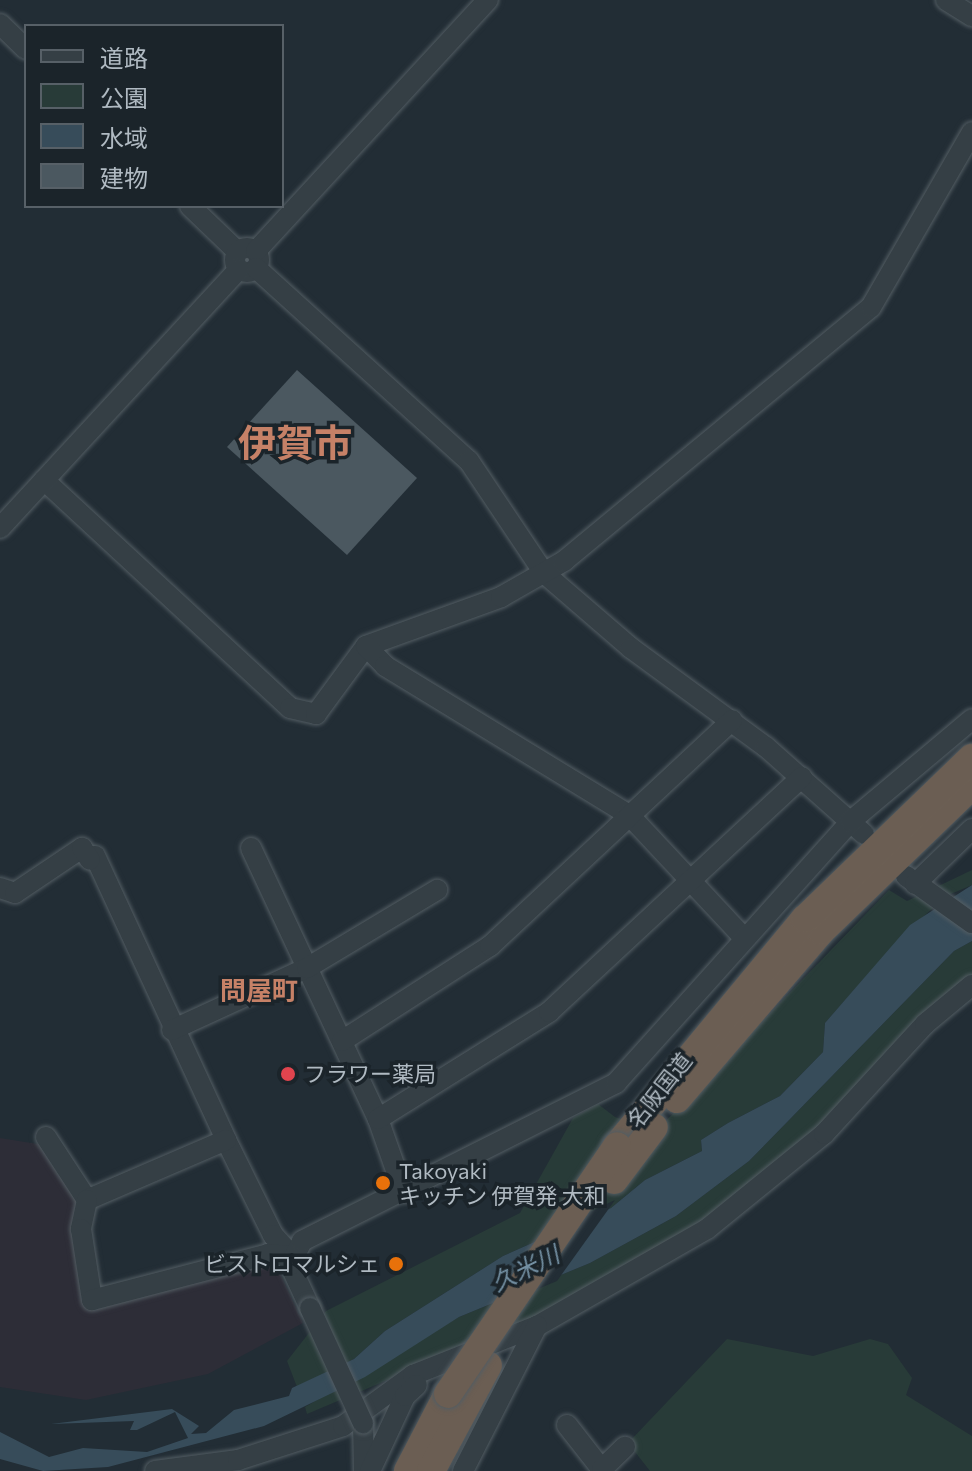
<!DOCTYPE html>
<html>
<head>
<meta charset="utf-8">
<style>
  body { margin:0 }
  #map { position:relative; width:972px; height:1471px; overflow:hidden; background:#222d35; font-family:Commissioner,"Noto Sans JP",sans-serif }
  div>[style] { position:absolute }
  .medical>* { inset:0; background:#2d2d37 }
  .green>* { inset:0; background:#283b38 }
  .water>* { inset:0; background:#374c5a }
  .pier>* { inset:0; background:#222d35 }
  .building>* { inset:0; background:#4b5860 }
  .roads { filter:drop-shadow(0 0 2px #535d63) drop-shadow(0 0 2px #535d63) }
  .minor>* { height:20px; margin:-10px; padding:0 10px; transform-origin:10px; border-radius:10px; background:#353f45 }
  .minor>.ring { margin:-10px; padding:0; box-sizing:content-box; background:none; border:20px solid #353f45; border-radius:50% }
  .highway>* { height:28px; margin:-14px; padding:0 14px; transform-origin:14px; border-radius:14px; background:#6b5e53 }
  .bridges { filter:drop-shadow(0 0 2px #535d63) drop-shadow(0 0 2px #535d63) }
  .minor-bridge>* { height:20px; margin:-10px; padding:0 10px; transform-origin:10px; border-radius:10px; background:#353f45 }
  .highway-bridge>* { height:28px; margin:-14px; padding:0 14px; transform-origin:14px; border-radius:14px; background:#6b5e53 }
  .dots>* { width:22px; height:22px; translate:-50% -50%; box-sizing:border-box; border:4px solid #1b242a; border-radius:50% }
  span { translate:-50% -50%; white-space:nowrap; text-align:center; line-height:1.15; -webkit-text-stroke:7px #1b242a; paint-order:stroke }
  .poi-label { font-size:22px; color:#b0bac2 }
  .left { translate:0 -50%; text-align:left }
  .right { translate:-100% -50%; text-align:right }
  .street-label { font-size:22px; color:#b0bac2 }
  .water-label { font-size:24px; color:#738fa2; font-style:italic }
  .quarter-label { font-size:26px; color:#c68167; font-weight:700 }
  .town-label { font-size:38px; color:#c68167; font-weight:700 }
  .legend { position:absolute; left:24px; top:24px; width:260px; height:184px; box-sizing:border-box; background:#1b242a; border:2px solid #576067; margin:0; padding:10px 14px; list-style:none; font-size:24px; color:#b0bac2 }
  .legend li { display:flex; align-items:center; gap:16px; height:40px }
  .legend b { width:40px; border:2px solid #576067 }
</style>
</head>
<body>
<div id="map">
  <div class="medical">
    <div style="clip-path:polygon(0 1138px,44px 1145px,81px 1202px,87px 1308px,263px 1256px,273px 1258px,303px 1323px,208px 1374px,86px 1400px,0 1387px)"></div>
  </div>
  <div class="green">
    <div style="clip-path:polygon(972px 870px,972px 885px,946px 896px,901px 937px,825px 1023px,823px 1052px,780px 1096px,728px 1123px,701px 1140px,702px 1151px,645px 1180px,611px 1208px,503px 1256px,385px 1331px,354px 1359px,297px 1387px,287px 1361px,326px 1311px,520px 1213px,573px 1118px,598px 1104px,615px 1117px,657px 1130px,889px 890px,907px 901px)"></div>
    <div style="clip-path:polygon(972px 941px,972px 976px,824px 1123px,703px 1225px,539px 1316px,307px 1414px,305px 1407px,459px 1317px,590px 1263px,676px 1216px,749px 1161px,954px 951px)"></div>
    <div style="clip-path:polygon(727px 1339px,813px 1356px,870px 1339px,888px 1344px,912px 1378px,906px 1395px,972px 1436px,972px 1471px,650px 1471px,628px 1443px)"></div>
  </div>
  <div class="water">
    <div style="clip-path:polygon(972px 885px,972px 941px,954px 951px,749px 1161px,676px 1216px,590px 1263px,459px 1317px,365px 1377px,264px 1426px,108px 1467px,43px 1471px,0 1459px,0 1432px,49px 1457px,83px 1448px,147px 1452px,188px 1438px,175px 1412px,137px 1430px,130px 1430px,134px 1421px,51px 1424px,172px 1409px,199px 1426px,191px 1434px,206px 1433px,234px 1410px,289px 1396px,292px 1388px,354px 1359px,385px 1331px,503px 1256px,611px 1208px,645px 1180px,702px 1151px,701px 1140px,728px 1123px,780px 1096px,823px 1052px,825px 1023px,910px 925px)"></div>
  </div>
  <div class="pier">
    <div style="clip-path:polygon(615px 1200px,557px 1281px,495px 1307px,543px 1234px)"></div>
  </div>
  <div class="building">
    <div style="clip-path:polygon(297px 370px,417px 478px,347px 555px,227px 447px)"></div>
  </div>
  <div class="roads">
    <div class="minor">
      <div style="left:946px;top:0;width:31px;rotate:32deg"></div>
      <div style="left:0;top:24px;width:36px;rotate:44deg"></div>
      <div style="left:190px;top:206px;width:66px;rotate:43.8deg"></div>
      <div class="ring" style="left:235px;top:248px;width:4px;height:4px"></div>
      <div style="left:256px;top:251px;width:342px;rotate:-47.3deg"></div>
      <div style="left:256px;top:268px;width:287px;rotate:42.2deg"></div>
      <div style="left:469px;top:461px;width:135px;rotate:56.2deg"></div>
      <div style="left:544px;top:573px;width:115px;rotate:40.8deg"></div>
      <div style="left:631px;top:648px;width:167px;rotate:36.3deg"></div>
      <div style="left:766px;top:747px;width:131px;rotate:41.6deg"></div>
      <div style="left:44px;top:480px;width:335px;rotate:42.8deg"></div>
      <div style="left:290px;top:708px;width:27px;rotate:13deg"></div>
      <div style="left:316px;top:714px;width:84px;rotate:-53.7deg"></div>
      <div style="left:366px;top:646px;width:144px;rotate:-19.9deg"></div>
      <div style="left:501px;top:597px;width:73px;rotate:-29.7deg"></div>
      <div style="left:564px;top:561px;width:398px;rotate:-39.6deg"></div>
      <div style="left:871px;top:307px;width:202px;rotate:-60deg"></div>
      <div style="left:0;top:528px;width:352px;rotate:-47.3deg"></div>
      <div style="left:366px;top:646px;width:28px;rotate:46deg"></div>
      <div style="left:385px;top:666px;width:286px;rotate:31.4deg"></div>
      <div style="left:629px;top:815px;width:167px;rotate:46.9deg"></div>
      <div style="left:251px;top:848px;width:299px;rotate:64.9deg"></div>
      <div style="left:378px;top:1119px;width:78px;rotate:70.6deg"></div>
      <div style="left:95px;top:856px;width:313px;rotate:65.2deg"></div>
      <div style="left:226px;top:1140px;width:106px;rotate:63.7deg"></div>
      <div style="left:273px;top:1235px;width:28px;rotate:48deg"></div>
      <div style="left:906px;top:876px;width:81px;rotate:35.5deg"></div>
      <div style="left:915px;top:884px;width:79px;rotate:-44deg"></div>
      <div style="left:0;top:888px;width:16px;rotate:18deg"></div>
      <div style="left:15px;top:893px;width:81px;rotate:-33.9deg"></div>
      <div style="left:82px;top:848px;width:14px;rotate:56deg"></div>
      <div style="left:172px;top:1030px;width:149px;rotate:-24.7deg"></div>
      <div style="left:307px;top:968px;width:152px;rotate:-31deg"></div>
      <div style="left:342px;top:1041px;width:176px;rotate:-32.7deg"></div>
      <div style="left:490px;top:946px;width:331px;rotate:-43deg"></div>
      <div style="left:378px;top:1119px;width:202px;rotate:-32deg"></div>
      <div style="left:549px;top:1012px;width:345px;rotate:-42.9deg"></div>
      <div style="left:46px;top:1137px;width:75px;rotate:56.9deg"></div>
      <div style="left:226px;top:1140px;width:151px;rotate:156.7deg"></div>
      <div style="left:87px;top:1200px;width:30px;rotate:102deg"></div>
      <div style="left:81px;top:1229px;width:72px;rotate:81.2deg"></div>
      <div style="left:92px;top:1300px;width:182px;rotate:-14.6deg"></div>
      <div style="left:268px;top:1254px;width:24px;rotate:5deg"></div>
      <div style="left:310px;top:1308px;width:47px;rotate:-114.9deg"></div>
      <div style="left:290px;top:1265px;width:27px;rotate:-63deg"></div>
      <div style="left:302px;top:1241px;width:352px;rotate:-26.7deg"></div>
      <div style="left:616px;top:1083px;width:352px;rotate:-48.1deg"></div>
      <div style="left:851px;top:821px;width:158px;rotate:-40.1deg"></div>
      <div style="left:363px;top:1423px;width:48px;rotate:88.8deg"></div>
      <div style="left:567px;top:1425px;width:58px;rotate:52deg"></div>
      <div style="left:602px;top:1469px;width:32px;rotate:-44deg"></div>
      <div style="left:155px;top:1471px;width:84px;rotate:-7.5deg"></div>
      <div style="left:238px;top:1460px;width:110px;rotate:-17.9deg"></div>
      <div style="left:343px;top:1426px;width:87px;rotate:-36.1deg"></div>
      <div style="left:413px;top:1375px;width:133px;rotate:-21.6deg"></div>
      <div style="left:537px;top:1326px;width:196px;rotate:-29.7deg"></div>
      <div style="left:707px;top:1229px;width:151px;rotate:-39.1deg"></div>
      <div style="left:824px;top:1134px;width:149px;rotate:-47.4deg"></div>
      <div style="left:925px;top:1024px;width:61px;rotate:-39.7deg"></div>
      <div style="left:370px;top:1471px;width:83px;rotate:-65deg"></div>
      <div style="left:405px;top:1396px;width:16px;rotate:-43deg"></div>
      <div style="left:463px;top:1471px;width:163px;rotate:-63deg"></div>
    </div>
    <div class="highway">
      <div style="left:677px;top:1099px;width:221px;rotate:-49.4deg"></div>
      <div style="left:821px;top:931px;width:210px;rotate:-44deg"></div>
      <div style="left:617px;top:1146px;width:295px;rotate:-50.4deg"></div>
      <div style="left:805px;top:919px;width:232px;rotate:-44deg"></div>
      <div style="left:408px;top:1471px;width:87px;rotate:-62.5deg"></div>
      <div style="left:431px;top:1471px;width:120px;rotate:-61.7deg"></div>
    </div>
  </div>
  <div class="bridges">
    <div class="minor-bridge">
      <div style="left:310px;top:1308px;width:127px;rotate:65.3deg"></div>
    </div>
    <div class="highway-bridge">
      <div style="left:614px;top:1180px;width:66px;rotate:-53deg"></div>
      <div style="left:448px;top:1394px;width:300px;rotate:-55.7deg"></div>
    </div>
  </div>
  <div class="dots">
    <div style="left:288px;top:1074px;background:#e0444e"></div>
    <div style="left:383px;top:1183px;background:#e8710a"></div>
    <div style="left:396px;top:1264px;background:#e8710a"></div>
  </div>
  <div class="poi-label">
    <span class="left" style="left:304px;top:1074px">フラワー薬局</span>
    <span class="left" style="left:399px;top:1183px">Takoyaki<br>キッチン 伊賀発 大和</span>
    <span class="right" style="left:380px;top:1264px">ビストロマルシェ</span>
  </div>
  <div class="street-label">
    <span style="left:659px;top:1090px;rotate:-52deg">名阪国道</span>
  </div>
  <div class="water-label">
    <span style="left:525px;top:1268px;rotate:-26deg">久米川</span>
  </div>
  <div class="quarter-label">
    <span style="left:259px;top:990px">問屋町</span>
  </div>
  <div class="town-label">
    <span style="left:295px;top:442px">伊賀市</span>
  </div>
  <ul class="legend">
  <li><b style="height:10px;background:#353f45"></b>道路</li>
  <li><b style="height:22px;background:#283b38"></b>公園</li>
  <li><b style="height:22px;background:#374c5a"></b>水域</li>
  <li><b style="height:22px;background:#4b5860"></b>建物</li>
  </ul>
</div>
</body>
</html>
